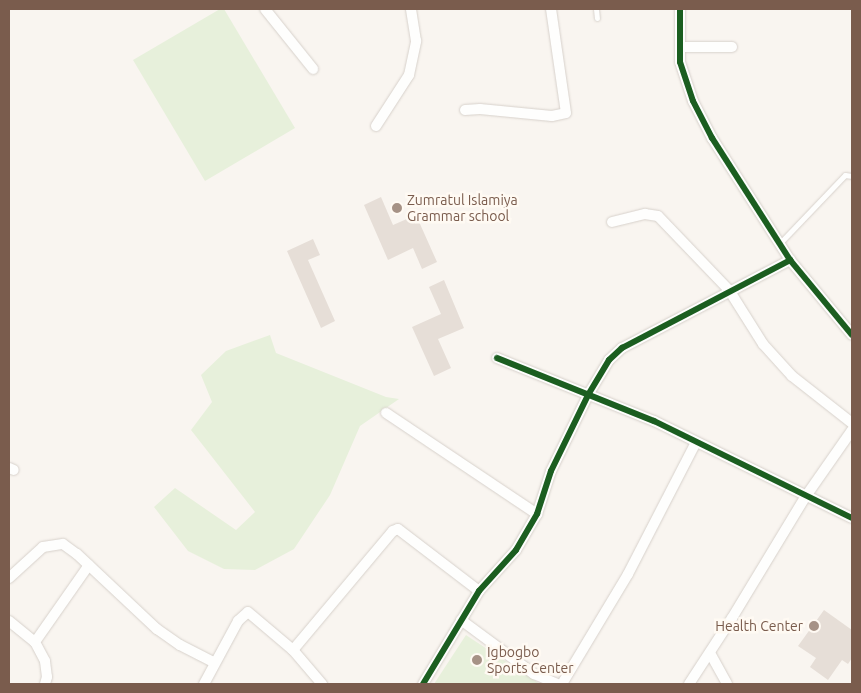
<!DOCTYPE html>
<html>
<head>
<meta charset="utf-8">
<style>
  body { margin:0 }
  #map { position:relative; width:861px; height:693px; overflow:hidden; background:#f9f5f0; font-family:Ubuntu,sans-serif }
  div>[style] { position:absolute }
  .green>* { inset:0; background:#e7f0db }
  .building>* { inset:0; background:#e6ded7 }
  .roads { filter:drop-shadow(0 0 1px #d7d1cb) drop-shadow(0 0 1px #d7d1cb) }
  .service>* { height:5px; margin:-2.5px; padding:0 2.5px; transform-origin:2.5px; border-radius:2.5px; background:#fefefd }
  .minor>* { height:10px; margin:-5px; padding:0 5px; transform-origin:5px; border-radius:5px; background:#fefefd }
  .cycleway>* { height:6px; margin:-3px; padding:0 3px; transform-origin:3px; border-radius:3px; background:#1b5e20 }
  .dots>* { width:14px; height:14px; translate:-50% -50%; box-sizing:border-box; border:2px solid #fffaf3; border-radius:50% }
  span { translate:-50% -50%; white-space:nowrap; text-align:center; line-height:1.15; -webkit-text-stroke:5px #fffaf3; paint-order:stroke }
  .poi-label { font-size:14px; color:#7a5c4d }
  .left { translate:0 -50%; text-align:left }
  .right { translate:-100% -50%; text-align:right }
  .frame { position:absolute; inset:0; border:10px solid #7a5c4d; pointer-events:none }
</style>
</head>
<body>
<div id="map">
  <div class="green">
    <div style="clip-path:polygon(220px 9px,224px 9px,295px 128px,205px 181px,133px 60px)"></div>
    <div style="clip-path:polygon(270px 335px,276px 353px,386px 397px,399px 399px,360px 426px,330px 495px,294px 549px,255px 570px,224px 569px,188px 551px,154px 507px,175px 488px,236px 530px,255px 512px,191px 430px,212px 402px,201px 375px,226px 351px)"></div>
    <div style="clip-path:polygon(466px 635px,540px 684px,434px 684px)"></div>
  </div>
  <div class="building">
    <div style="clip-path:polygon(381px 197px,393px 225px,416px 215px,437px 262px,422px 269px,413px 248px,388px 260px,364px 205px)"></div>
    <div style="clip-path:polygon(313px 239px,320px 255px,308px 260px,335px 321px,321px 328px,287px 251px)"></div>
    <div style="clip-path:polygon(444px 280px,464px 328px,438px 339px,451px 368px,434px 376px,412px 327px,441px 314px,429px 287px)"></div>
    <div style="clip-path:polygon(824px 610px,852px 630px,852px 658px,848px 664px,842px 660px,828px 680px,810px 667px,816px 658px,798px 646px)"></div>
  </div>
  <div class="roads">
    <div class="service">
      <div style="left:596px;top:9px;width:9px;rotate:84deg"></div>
      <div style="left:780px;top:243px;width:94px;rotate:-46.3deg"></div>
      <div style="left:845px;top:175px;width:7px;rotate:8deg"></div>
    </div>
    <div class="minor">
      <div style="left:265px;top:9px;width:77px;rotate:51.3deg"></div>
      <div style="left:680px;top:9px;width:53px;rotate:90deg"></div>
      <div style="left:680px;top:62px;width:41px;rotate:71.6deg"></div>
      <div style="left:693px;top:101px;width:42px;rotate:62.8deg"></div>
      <div style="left:712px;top:138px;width:145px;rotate:57.4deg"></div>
      <div style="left:790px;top:260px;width:97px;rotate:50.4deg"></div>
      <div style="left:681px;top:47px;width:51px"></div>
      <div style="left:465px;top:110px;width:15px;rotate:-4deg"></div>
      <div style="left:480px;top:109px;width:72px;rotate:5.6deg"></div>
      <div style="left:552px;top:116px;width:14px;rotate:-12deg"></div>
      <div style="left:566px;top:113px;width:105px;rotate:-98.2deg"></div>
      <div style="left:376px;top:126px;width:61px;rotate:-57.1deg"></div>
      <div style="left:409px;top:75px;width:35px;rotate:-78deg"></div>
      <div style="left:416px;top:41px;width:32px;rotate:-99deg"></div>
      <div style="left:612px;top:222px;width:34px;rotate:-14deg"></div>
      <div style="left:645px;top:214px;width:13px;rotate:9deg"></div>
      <div style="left:658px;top:216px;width:103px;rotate:46.2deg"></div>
      <div style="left:729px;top:290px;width:64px;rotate:57.8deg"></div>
      <div style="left:763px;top:344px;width:43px;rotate:47.8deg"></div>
      <div style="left:792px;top:376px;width:76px;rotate:38.1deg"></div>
      <div style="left:497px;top:358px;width:169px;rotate:21.9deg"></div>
      <div style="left:654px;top:421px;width:220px;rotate:26.1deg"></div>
      <div style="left:386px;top:413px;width:182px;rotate:33.8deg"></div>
      <div style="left:9px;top:468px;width:5px;rotate:22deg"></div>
      <div style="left:9px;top:578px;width:46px;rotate:-42.4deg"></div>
      <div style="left:43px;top:547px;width:20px;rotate:-9deg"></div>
      <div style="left:63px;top:544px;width:17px;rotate:36deg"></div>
      <div style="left:77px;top:554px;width:110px;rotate:43.2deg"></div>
      <div style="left:157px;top:629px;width:28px;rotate:35deg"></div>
      <div style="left:180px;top:645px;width:39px;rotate:27deg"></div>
      <div style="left:461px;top:620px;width:91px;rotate:36.5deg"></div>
      <div style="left:534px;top:674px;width:25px;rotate:23deg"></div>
      <div style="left:9px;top:621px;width:33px;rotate:39deg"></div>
      <div style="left:35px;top:642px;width:21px;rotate:62deg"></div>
      <div style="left:45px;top:661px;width:16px;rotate:83deg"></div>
      <div style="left:47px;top:677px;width:7px;rotate:106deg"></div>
      <div style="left:35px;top:642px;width:94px;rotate:-55deg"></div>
      <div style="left:293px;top:650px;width:155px;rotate:-50deg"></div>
      <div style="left:393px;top:531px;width:5px;rotate:-22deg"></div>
      <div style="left:398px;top:529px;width:102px;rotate:37.4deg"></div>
      <div style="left:710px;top:653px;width:35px;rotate:61deg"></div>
      <div style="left:204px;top:684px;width:72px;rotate:-61.6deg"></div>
      <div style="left:238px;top:621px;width:13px;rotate:-42deg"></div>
      <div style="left:248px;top:612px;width:59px;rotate:40.2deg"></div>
      <div style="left:293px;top:650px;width:45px;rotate:49.5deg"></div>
      <div style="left:423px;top:684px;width:109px;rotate:-58.9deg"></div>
      <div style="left:479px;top:591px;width:55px;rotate:-47.9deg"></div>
      <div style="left:516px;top:550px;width:42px;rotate:-59.7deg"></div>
      <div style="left:537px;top:514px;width:45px;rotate:-72deg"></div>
      <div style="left:551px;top:471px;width:85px;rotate:-64deg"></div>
      <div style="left:588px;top:395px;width:41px;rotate:-59deg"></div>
      <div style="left:609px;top:360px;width:18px;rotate:-43deg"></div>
      <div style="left:622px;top:348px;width:190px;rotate:-27.6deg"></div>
      <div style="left:562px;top:684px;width:128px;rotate:-59deg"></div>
      <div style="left:628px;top:574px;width:148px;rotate:-62.7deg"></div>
      <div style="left:689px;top:684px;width:79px;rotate:-56.9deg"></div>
      <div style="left:732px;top:618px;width:143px;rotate:-58.8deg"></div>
      <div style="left:806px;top:496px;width:80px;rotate:-55.1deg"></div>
    </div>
  </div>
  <div class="cycleway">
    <div style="left:680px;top:9px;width:53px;rotate:90deg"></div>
    <div style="left:680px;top:62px;width:41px;rotate:71.6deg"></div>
    <div style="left:693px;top:101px;width:42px;rotate:62.8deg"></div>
    <div style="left:712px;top:138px;width:145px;rotate:57.4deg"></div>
    <div style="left:790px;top:260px;width:97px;rotate:50.4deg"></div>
    <div style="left:497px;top:358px;width:169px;rotate:21.9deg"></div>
    <div style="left:654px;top:421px;width:220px;rotate:26.1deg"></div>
    <div style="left:423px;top:684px;width:109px;rotate:-58.9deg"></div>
    <div style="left:479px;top:591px;width:55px;rotate:-47.9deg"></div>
    <div style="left:516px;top:550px;width:42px;rotate:-59.7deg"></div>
    <div style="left:537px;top:514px;width:45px;rotate:-72deg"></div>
    <div style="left:551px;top:471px;width:85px;rotate:-64deg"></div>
    <div style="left:588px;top:395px;width:41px;rotate:-59deg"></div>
    <div style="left:609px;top:360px;width:18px;rotate:-43deg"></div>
    <div style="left:622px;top:348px;width:190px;rotate:-27.6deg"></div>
  </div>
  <div class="dots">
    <div style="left:397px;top:208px;background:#a69286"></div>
    <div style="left:814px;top:626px;background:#a69286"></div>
    <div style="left:477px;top:660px;background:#a69286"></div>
  </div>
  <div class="poi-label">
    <span class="left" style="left:407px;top:208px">Zumratul Islamiya<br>Grammar school</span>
    <span class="right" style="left:803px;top:626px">Health Center</span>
    <span class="left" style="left:487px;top:660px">Igbogbo<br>Sports Center</span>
  </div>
  <div class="frame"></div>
</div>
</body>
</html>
